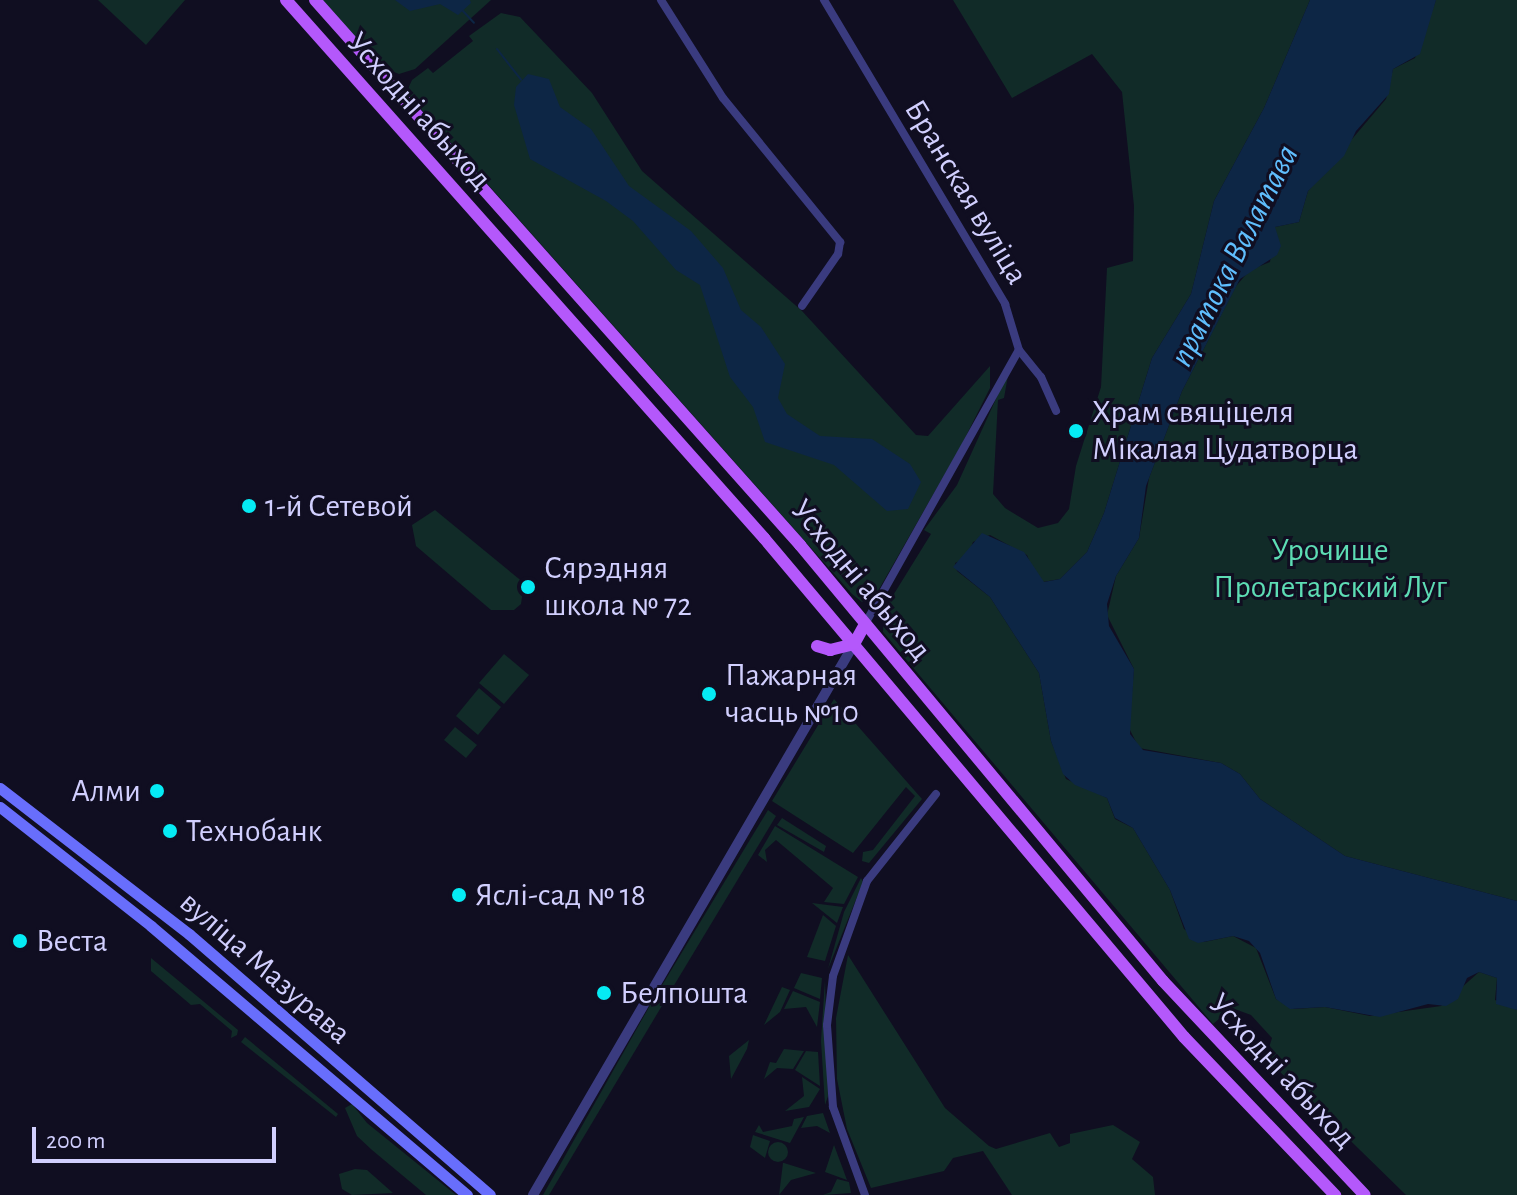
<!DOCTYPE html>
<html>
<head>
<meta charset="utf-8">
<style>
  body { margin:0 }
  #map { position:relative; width:1517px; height:1195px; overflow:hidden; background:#100e21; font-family:"Alegreya Sans",sans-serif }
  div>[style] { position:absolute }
  .green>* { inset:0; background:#112b28 }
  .round { border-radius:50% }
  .water>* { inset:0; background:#0d2645 }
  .stream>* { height:2px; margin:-1px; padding:0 1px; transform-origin:1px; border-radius:1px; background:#0d2645 }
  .minor>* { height:8px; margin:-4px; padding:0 4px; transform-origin:4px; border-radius:4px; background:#3a3b7f }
  .tertiary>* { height:10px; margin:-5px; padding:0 5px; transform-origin:5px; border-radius:5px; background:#3a3b7f }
  .secondary>* { height:11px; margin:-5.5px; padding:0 5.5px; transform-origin:5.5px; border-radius:5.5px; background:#686efc }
  .primary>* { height:12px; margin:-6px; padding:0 6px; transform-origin:6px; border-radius:6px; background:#b458fb }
  .dots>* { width:22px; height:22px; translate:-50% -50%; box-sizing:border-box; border:4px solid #100e21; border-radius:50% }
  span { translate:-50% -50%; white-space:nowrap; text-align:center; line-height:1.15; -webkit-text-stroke:6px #100e21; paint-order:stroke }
  .street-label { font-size:32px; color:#d1cffe }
  .poi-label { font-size:32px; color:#d1cffe }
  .left { translate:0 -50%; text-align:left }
  .right { translate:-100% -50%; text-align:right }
  .park-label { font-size:32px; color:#5ddcb4 }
  .water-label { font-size:34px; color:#5fbdfc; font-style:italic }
  .scale { position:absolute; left:32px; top:1127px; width:244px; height:36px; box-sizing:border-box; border:4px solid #d1cffe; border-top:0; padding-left:10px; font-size:24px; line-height:28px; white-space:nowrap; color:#d1cffe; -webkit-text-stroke:6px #100e21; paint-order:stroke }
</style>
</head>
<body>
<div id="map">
  <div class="green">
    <div style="clip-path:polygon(98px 0,185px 0,146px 45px)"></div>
    <div style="clip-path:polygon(321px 0,491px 0,415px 69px,399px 74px,384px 68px)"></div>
    <div style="clip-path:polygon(953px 0,1310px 0,1264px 108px,1214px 201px,1191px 294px,1152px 358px,1104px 513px,1087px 552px,1060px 579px,1043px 582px,1035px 575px,1027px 555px,990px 535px,973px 542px,967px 558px,955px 563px,957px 571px,990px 597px,1039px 673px,1051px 741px,1066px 779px,1107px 798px,1115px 819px,1133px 828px,1170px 890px,1184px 929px,1204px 942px,1233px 936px,1256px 948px,1276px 999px,1294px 1009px,1325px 1007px,1370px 1016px,1441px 1006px,1479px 972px,1497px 978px,1495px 1000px,1517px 1010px,1517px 1195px,1406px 1195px,1273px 1065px,1267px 1054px,1272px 1038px,1251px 1015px,1232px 1008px,1213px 1024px,883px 632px,884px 610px,931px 534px,924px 530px,957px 485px,1009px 370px,1004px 398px,998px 400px,993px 494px,1005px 508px,1038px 528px,1058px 523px,1069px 509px,1076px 466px,1101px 387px,1107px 268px,1133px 261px,1134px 206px,1122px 92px,1092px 54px,1012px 98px)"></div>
    <div style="clip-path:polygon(1436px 0,1517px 0,1517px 901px,1345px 856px,1260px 799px,1240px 774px,1221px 763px,1139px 748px,1129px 728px,1134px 669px,1107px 615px,1116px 576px,1139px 538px,1149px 478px,1182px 391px,1236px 286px,1250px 270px,1270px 262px,1275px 227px,1299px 222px,1308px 191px,1386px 99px,1393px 69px,1415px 58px)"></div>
    <div style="clip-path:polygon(501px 13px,520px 17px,592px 93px,642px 171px,802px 311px,916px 435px,928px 436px,990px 366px,990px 388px,962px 444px,874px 598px,862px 602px,852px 594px,411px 98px,407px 91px,412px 80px,428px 68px,433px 73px,473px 41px,469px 36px)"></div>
    <div style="clip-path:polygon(435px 510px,524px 583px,521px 604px,514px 610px,491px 610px,416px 546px,412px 525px)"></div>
    <div style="clip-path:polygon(504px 654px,529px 675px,504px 704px,479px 683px)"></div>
    <div style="clip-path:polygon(479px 688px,501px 707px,478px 735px,456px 716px)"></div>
    <div style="clip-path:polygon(834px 699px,922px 799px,869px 863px,862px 861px,863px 852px,873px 850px,915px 796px,906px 787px,853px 853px,772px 801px)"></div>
    <div style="clip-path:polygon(455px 727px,477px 745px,466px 758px,444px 740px)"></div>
    <div style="clip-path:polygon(768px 810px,776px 816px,667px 997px,661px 987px)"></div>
    <div style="clip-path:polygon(782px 818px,826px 846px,824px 852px,777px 825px)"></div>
    <div style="clip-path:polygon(775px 826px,858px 877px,844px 904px,824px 902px,833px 888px,776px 840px,765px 850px,767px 862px,758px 855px)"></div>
    <div style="clip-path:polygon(861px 878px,863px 882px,828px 969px,844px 912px)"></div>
    <div style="clip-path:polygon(812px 903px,843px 907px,837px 923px)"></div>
    <div style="clip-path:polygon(823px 915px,836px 926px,825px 961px,807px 957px)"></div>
    <div style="clip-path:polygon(848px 955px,945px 1108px,989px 1146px,996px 1149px,1050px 1133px,1059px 1147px,1070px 1143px,1070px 1134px,1113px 1125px,1140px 1142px,1132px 1159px,1153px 1177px,1155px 1195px,1012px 1195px,983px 1151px,953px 1158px,944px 1171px,871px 1188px,847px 1129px,837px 1079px,836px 1018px)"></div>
    <div style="clip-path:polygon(151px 958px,238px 1030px,237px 1035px,231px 1038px,232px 1031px,200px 1004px,191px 1005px,151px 971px)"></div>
    <div style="clip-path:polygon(801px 973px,822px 978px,820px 999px,794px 988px)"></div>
    <div style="clip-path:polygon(825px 980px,828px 1096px,825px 1105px,821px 1041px)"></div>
    <div style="clip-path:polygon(782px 987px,790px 990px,780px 1012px,764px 1025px)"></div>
    <div style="clip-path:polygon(793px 991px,820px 1002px,817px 1027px,806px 1007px,784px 1009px)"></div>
    <div style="clip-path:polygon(653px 1000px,663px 1004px,549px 1195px,543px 1195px)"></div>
    <div style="clip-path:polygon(245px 1037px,338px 1114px,336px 1117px,241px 1042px)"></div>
    <div style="clip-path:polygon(749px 1040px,747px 1049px,731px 1079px,729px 1056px)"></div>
    <div style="clip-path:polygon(784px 1049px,804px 1051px,793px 1069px,777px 1068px,764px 1079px,770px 1062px,776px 1063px)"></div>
    <div style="clip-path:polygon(806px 1051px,818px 1052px,820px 1086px,795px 1070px)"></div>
    <div style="clip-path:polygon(802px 1077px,820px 1089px,809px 1107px,785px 1111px,804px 1096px)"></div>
    <div style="clip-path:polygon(352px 1104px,367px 1123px,456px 1195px,426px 1195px,372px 1150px,357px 1136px,345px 1108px)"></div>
    <div style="clip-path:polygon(823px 1113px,830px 1133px,817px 1126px,801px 1128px,807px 1116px)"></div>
    <div style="clip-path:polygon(804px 1117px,790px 1143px,755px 1132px,759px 1125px,763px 1132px,792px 1126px,794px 1119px)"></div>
    <div style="clip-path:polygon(753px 1135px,770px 1141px,765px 1158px,750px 1147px)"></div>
    <div class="round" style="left:768px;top:1142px;width:20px;height:20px"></div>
    <div style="clip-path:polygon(834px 1145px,847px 1180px,825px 1172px)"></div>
    <div style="clip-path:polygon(783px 1163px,784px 1163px,816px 1173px,791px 1180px,779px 1195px)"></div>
    <div style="clip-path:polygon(355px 1169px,367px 1170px,393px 1193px,352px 1195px,342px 1189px,339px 1174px)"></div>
    <div style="clip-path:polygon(837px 1179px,849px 1182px,851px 1193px,823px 1195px,831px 1192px)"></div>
  </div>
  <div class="water">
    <div style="clip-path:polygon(395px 0,470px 0,471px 3px,458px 15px,440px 4px,410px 11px)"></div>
    <div style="clip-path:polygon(1310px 0,1436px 0,1420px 54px,1393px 69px,1389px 94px,1356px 131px,1344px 156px,1308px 191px,1299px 222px,1275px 227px,1281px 246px,1277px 255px,1240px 279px,1182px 391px,1146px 486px,1139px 538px,1116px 576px,1107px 604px,1109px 626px,1134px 669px,1130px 734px,1143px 750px,1221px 763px,1240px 774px,1260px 799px,1345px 856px,1517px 901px,1517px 1010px,1496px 1004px,1497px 978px,1479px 972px,1467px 978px,1458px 999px,1446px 1006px,1428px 1004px,1380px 1017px,1325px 1007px,1290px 1009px,1276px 999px,1260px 953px,1249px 941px,1233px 936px,1198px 943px,1189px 939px,1170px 890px,1133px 828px,1115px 818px,1107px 798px,1075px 785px,1063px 774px,1051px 741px,1039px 673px,990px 597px,953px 567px,982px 533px,1024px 552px,1044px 582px,1060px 579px,1087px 552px,1104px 513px,1152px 358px,1191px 294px,1214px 201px,1264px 108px)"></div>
    <div style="clip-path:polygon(528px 74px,549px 79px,560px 107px,591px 129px,629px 186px,691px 231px,723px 268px,741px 310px,761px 327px,785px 364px,778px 398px,787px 414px,820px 436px,872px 439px,910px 464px,921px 482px,908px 509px,887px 511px,834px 465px,765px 442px,753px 407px,730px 377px,700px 285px,676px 270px,633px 221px,606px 201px,530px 159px,514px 105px,516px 87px)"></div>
  </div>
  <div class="stream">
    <div style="left:463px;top:11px;width:16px;rotate:47deg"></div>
    <div style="left:497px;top:49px;width:39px;rotate:52deg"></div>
  </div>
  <div class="minor">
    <div style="left:661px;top:0;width:116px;rotate:57.7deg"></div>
    <div style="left:723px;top:98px;width:186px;rotate:50.9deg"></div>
    <div style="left:840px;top:242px;width:12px;rotate:99deg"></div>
    <div style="left:838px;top:254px;width:63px;rotate:124.7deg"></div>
    <div style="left:824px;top:0;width:354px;rotate:59.2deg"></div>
    <div style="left:1005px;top:304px;width:48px;rotate:73.1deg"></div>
    <div style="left:1019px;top:350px;width:35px;rotate:51deg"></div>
    <div style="left:1041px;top:377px;width:37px;rotate:66deg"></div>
    <div style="left:865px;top:624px;width:314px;rotate:-60.7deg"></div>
    <div style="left:865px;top:1195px;width:94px;rotate:-110deg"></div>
    <div style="left:833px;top:1107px;width:82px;rotate:-94.2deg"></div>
    <div style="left:827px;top:1025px;width:49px;rotate:-83deg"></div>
    <div style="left:833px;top:976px;width:101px;rotate:-70.3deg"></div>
    <div style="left:867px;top:881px;width:111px;rotate:-51.6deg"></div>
  </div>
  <div class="tertiary">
    <div style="left:533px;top:1195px;width:638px;rotate:-59.78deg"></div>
  </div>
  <div class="secondary">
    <div style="left:0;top:788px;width:239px;rotate:37.7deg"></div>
    <div style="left:189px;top:934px;width:398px;rotate:40.9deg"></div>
    <div style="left:0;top:807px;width:192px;rotate:38.2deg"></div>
    <div style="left:151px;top:926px;width:415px;rotate:40.4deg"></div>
  </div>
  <div class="primary">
    <div style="left:286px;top:0;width:720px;rotate:48.38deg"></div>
    <div style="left:764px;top:538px;width:652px;rotate:49.91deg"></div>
    <div style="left:1184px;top:1037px;width:219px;rotate:46.3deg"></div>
    <div style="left:315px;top:0;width:730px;rotate:48.33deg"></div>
    <div style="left:800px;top:545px;width:567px;rotate:50.22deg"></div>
    <div style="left:1163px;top:981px;width:294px;rotate:46.7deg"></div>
    <div style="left:817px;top:646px;width:14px;rotate:17deg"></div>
    <div style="left:830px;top:650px;width:25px;rotate:-14deg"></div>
    <div style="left:854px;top:644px;width:23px;rotate:-61deg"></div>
  </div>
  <div class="dots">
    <div style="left:1076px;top:431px;background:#05ebf4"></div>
    <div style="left:249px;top:506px;background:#05ebf4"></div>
    <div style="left:528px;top:587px;background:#05ebf4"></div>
    <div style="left:709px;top:694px;background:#05ebf4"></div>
    <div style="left:157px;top:791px;background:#05ebf4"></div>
    <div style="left:170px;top:831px;background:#05ebf4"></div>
    <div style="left:459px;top:895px;background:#05ebf4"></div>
    <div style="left:20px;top:941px;background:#05ebf4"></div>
    <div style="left:604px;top:993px;background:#05ebf4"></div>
  </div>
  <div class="street-label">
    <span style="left:419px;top:111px;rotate:48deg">Усходні абыход</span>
    <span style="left:966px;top:192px;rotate:59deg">Бранская вуліца</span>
    <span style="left:861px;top:580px;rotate:50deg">Усходні абыход</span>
    <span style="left:265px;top:968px;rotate:41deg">вуліца Мазурава</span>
    <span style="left:1282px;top:1071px;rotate:47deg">Усходні абыход</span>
  </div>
  <div class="poi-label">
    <span class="left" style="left:1092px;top:431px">Храм свяціцеля<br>Мікалая Цудатворца</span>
    <span class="left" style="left:265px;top:506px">1-й Сетевой</span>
    <span class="left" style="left:544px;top:587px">Сярэдняя<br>школа № 72</span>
    <span class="left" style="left:725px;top:694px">Пажарная<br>часць №10</span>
    <span class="right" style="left:141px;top:791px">Алми</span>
    <span class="left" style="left:186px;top:831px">Технобанк</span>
    <span class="left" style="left:475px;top:895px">Яслі-сад № 18</span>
    <span class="left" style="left:36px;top:941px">Веста</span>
    <span class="left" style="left:620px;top:993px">Белпошта</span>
  </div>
  <div class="park-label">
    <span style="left:1330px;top:569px">Урочище<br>Пролетарский Луг</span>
  </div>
  <div class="water-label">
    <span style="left:1235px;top:256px;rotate:-63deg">пратока Валатава</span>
  </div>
  <div class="scale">200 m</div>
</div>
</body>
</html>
